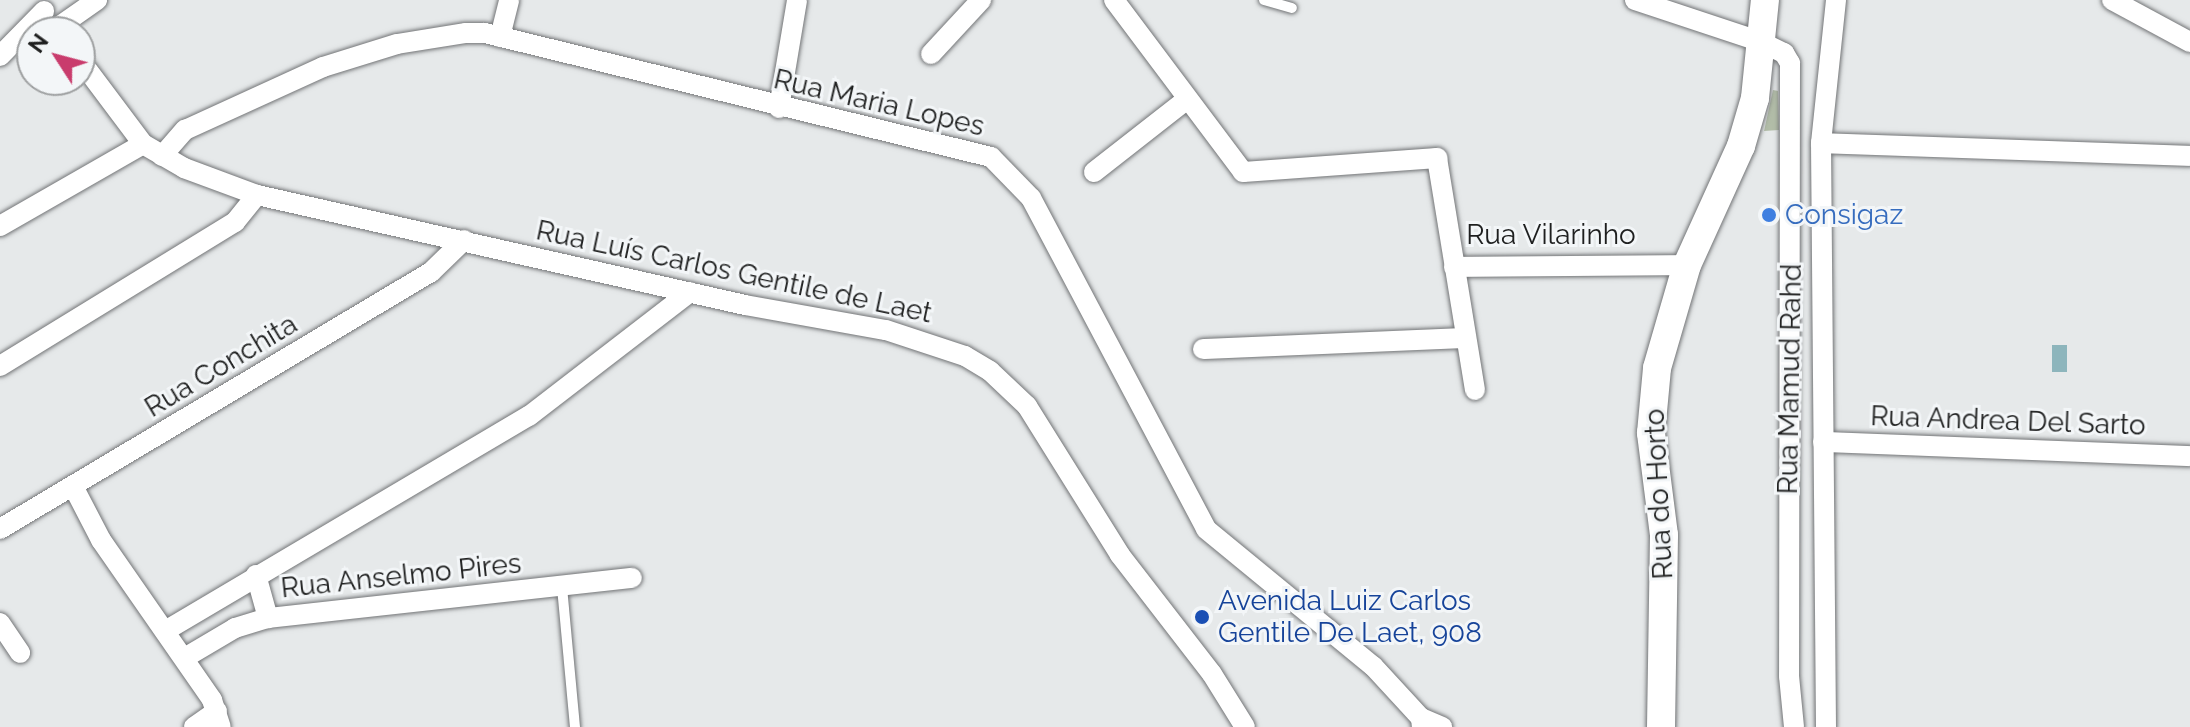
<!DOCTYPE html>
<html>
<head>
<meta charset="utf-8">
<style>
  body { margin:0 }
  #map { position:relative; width:2190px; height:727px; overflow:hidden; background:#e6e9ea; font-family:Raleway,sans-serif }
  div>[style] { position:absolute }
  .green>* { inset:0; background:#b2bda8 }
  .water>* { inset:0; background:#8db5bc }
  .roads { filter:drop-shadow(0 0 2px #727476) drop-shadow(0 0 2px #727476) }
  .lane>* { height:10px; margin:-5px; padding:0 5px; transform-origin:5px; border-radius:5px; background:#fff }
  .street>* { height:20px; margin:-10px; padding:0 10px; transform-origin:10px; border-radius:10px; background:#fff }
  .secondary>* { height:28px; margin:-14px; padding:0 14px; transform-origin:14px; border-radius:14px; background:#fff }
  .dots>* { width:22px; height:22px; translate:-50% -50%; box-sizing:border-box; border:4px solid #f3f6f8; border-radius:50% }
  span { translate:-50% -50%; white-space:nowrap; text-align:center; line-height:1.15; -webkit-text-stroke:6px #f3f6f8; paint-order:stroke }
  .street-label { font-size:28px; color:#1e1f1f }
  .shop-label { font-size:28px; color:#366cbe }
  .left { translate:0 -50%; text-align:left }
  .transit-label { font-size:28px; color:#164399 }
  .north { position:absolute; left:16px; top:16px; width:80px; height:80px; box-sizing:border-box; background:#f3f6f8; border:2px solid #9ea0a1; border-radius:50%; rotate:306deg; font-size:22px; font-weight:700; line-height:32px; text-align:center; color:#1e1f1f }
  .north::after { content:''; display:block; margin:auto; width:28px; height:36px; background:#c93c6d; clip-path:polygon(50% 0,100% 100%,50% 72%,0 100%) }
</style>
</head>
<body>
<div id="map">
  <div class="green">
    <div style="clip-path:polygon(1773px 90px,1778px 91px,1779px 130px,1764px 131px)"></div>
  </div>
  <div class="water">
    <div style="clip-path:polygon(2052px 345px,2067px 345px,2067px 372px,2052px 372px)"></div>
  </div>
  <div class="roads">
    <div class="lane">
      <div style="left:1264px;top:0;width:29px;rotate:16deg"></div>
      <div style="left:562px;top:587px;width:141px;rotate:84.7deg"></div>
    </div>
    <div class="street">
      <div style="left:1114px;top:0;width:215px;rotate:53.1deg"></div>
      <div style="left:1243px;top:172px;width:195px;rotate:-4.1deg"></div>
      <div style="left:1437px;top:158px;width:235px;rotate:80.7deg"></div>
      <div style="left:1635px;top:0;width:131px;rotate:18.3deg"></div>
      <div style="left:1759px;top:41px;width:28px;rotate:26deg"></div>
      <div style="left:1784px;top:53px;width:12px;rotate:59deg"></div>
      <div style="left:1790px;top:63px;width:613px;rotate:90.09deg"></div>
      <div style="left:1789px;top:676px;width:51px;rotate:84.4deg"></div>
      <div style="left:2112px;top:0;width:89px;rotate:28.3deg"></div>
      <div style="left:57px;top:28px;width:49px;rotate:-35deg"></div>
      <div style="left:500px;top:37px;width:38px;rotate:-76deg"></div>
      <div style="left:931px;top:54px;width:74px;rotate:-47.2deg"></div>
      <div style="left:0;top:56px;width:63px;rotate:-45.6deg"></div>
      <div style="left:80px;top:60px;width:105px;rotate:53.1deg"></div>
      <div style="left:143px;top:144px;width:48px;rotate:30.3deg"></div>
      <div style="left:184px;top:168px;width:78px;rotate:20.3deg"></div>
      <div style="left:257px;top:195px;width:500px;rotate:12.7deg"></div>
      <div style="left:745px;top:305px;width:143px;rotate:10.1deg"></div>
      <div style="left:886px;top:330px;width:83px;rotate:18.2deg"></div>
      <div style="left:965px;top:356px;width:29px;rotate:31deg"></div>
      <div style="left:990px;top:371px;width:51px;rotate:43.4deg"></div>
      <div style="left:1027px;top:406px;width:176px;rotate:58deg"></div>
      <div style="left:1120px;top:555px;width:150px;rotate:52.3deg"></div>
      <div style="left:1212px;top:674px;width:62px;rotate:58.1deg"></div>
      <div style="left:779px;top:108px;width:109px;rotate:-80.5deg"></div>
      <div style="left:1821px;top:143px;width:369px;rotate:2deg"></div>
      <div style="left:162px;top:156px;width:35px;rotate:-49deg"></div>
      <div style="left:185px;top:130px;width:152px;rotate:-24.5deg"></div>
      <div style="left:323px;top:67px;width:77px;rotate:-17.3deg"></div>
      <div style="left:397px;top:44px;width:70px;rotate:-9.1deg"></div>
      <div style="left:466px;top:33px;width:19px"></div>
      <div style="left:485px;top:33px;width:521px;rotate:13.77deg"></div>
      <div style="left:991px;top:157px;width:57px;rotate:45.7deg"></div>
      <div style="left:1031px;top:198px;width:374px;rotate:62.1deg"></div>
      <div style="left:1206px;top:529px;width:216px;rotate:39.4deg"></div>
      <div style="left:1373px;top:666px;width:71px;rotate:47.3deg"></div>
      <div style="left:1421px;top:718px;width:9px;rotate:84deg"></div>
      <div style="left:1094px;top:172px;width:117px;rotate:-38deg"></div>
      <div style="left:0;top:226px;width:165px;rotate:-29.8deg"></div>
      <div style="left:1454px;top:267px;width:233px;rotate:-0.5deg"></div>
      <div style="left:1203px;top:349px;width:263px;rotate:-2.4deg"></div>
      <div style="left:0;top:366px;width:276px;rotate:-31.5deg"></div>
      <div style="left:235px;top:222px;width:35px;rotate:-51deg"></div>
      <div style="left:1823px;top:442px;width:367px;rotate:2.2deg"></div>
      <div style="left:73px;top:486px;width:61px;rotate:62.6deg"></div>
      <div style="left:101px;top:540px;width:195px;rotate:55.2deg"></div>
      <div style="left:212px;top:700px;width:28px;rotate:72deg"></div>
      <div style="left:0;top:529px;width:502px;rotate:-30.81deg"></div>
      <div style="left:431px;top:272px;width:46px;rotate:-44.1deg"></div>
      <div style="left:256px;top:575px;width:45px;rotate:74.4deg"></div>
      <div style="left:0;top:623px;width:36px;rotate:56deg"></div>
      <div style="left:165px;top:631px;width:423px;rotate:-30.6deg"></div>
      <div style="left:529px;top:416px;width:203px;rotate:-37.6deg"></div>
      <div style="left:186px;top:657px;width:57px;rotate:-30.6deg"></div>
      <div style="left:235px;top:628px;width:34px;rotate:-17deg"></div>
      <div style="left:268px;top:618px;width:366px;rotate:-6.3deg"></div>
      <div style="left:1421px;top:718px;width:23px;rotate:23deg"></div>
      <div style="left:194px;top:727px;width:28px;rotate:-35deg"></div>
      <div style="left:1826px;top:727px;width:584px;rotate:-90.49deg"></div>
      <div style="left:1821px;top:143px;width:144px;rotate:-84deg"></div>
    </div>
    <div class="secondary">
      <div style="left:1661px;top:727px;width:192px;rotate:-89.1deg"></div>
      <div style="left:1664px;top:535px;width:103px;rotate:-97.3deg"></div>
      <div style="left:1651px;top:433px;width:65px;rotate:-84.7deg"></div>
      <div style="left:1657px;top:368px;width:107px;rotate:-73.8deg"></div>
      <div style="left:1687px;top:265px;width:131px;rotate:-65.6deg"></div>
      <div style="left:1741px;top:146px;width:50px;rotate:-73.7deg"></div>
      <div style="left:1755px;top:98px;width:99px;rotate:-84.2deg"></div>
    </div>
  </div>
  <div class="dots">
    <div style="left:1769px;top:215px;background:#3f7fe0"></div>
    <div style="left:1202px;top:617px;background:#1a4fb4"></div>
  </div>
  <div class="street-label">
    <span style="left:879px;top:103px;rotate:13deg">Rua Maria Lopes</span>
    <span style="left:1551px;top:235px">Rua Vilarinho</span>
    <span style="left:734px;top:272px;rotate:12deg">Rua Luís Carlos Gentile de Laet</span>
    <span style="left:221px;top:366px;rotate:-31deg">Rua Conchita</span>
    <span style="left:1790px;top:379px;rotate:-89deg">Rua Mamud Rahd</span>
    <span style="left:2008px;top:421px;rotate:2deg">Rua Andrea Del Sarto</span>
    <span style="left:1659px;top:494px;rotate:-93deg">Rua do Horto</span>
    <span style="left:401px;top:576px;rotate:-6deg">Rua Anselmo Pires</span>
  </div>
  <div class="shop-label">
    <span class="left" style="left:1785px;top:215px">Consigaz</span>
  </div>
  <div class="transit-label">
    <span class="left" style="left:1218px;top:617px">Avenida Luiz Carlos<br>Gentile De Laet, 908</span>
  </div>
  <div class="north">N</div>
</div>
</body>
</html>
